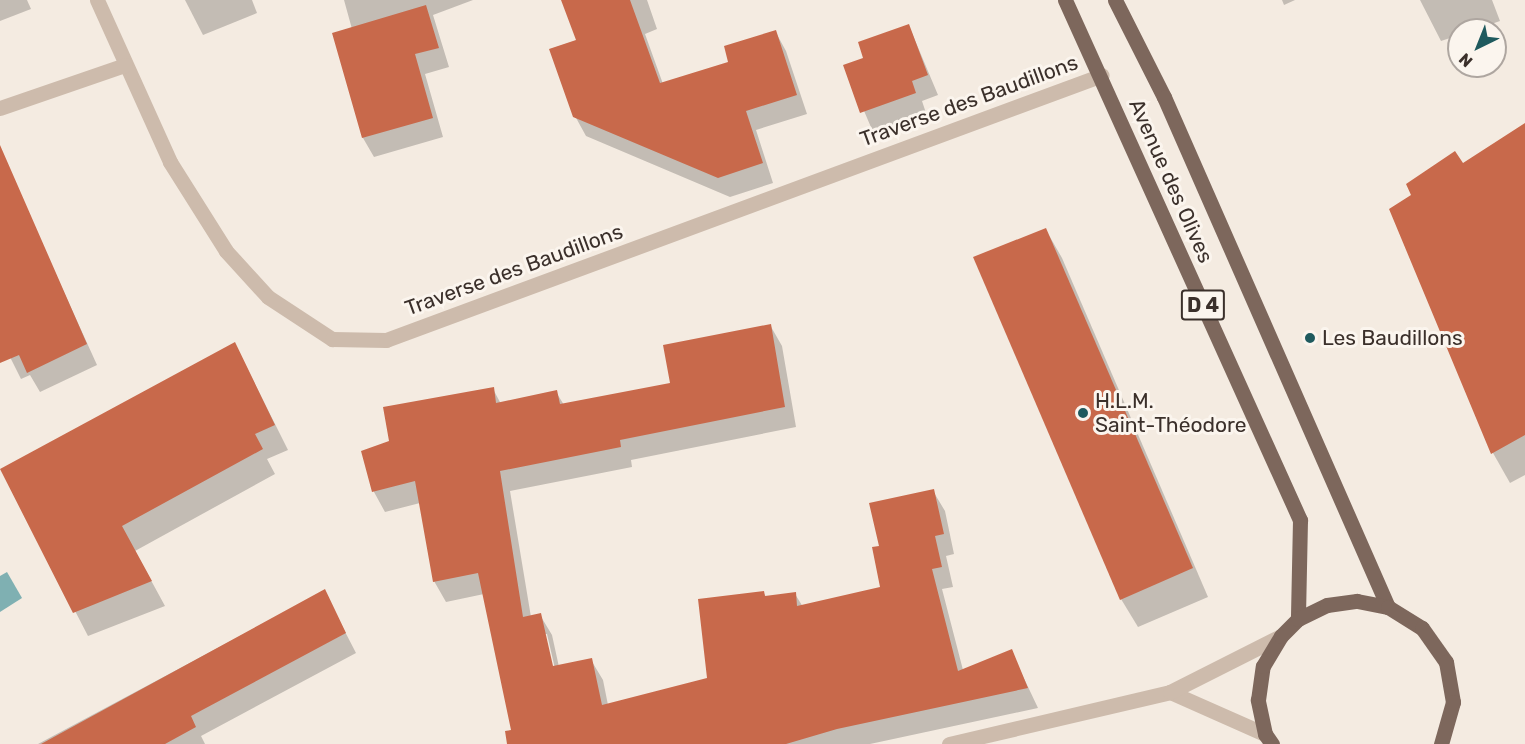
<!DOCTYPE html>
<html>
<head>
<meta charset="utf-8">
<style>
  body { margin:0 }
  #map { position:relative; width:1525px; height:744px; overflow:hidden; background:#f4ebe1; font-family:Rubik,sans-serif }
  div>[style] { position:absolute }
  .water>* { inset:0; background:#7fb0b2 }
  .shadow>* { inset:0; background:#0003 }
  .building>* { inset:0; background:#c8694b }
  .minor>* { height:15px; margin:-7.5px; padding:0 7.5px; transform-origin:7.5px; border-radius:7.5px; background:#cdbbac }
  .primary>* { height:15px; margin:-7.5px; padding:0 7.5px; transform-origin:7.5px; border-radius:7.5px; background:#7d675c }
  .dots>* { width:16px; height:16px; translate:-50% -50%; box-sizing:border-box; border:3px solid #fbf5ee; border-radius:50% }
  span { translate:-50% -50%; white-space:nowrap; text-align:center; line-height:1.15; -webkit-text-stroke:6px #fbf5ee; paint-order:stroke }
  .shield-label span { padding:2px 4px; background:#fbf5ee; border:2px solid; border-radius:4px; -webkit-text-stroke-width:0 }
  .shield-label { font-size:20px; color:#3b302b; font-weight:700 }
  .street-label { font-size:21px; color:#3b302b }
  .poi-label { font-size:21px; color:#3b302b }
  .left { translate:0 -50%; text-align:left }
  .north { position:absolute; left:1447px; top:18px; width:60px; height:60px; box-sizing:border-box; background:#fbf5ee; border:2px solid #aea6a0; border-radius:50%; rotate:223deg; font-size:16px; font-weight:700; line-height:24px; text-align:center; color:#3b302b }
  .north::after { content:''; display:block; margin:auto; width:21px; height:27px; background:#1f5a5e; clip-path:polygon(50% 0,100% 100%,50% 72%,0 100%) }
</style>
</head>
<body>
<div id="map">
  <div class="water">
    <div style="clip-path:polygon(7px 572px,22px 598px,0 612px,0 576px)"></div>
  </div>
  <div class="shadow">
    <div style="clip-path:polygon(0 0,27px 0,31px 9px,0 21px)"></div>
    <div style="clip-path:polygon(185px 0,252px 0,257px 13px,203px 35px)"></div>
    <div style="clip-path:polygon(344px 0,473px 0,433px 15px,449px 67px,425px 74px,443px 137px,374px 157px,363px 138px,352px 29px)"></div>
    <div style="clip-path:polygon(562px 0,647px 0,657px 29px,645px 34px,663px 84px,730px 63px,775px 31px,786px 51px,807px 114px,756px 130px,773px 183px,730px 197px,586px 136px,575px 116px,578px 41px)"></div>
    <div style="clip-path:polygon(1282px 0,1295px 0,1284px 5px)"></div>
    <div style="clip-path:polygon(1420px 0,1492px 0,1500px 21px,1474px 30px,1459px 30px,1459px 35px,1441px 41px)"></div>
    <div style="clip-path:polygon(909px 26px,938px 95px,922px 101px,926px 113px,873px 132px,845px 66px,865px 59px)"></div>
    <div style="clip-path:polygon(1525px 137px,1525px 475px,1510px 483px,1493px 453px,1391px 210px,1463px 165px)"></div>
    <div style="clip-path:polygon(25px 206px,97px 365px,40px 392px,30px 375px,21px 379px,0 337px,0 217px)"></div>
    <div style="clip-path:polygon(1046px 230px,1062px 258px,1208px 597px,1138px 627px,1121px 599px)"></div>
    <div style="clip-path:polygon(evenodd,770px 325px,782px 346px,796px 427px,631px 460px,632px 467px,510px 491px,531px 617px,540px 615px,552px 635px,559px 667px,591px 660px,603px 680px,608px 705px,708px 679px,763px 592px,766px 597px,795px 594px,803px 607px,882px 588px,880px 547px,933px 491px,945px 511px,954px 554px,946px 556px,953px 587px,942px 589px,963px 670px,1011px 651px,1038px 708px,870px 744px,516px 744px,484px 594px,446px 602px,434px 581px,420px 503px,385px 512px,374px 492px,363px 452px,391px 442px,493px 389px,501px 404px,556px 392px,564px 405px,672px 384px,770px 325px,544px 634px,547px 634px,556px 673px,553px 674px,544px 634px)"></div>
    <div style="clip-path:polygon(235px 344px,288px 450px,267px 459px,275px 474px,135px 551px,165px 606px,88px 636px,2px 470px)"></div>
    <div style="clip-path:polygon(324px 591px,356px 653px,201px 736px,205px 744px,38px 744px)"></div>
  </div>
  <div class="building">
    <div style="clip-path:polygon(561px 0,630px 0,660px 83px,728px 62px,724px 46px,776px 30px,797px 95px,746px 111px,763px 163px,718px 178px,573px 117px,549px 49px,576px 40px)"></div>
    <div style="clip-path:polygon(426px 5px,439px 48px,415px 54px,433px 118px,362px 138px,332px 33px)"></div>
    <div style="clip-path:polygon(909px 24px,928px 75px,912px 81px,916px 93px,860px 113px,843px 65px,863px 58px,858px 42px)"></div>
    <div style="clip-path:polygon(1525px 123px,1525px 435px,1491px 454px,1389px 209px,1411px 195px,1406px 184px,1455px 151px,1463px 163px)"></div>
    <div style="clip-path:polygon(0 145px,87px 344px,27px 373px,19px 355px,0 363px)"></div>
    <div style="clip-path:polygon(1046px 228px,1193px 568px,1120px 600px,973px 257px)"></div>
    <div style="clip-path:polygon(771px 324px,785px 407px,620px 440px,621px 447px,500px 471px,523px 617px,541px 613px,553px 666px,592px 658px,602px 705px,707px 678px,698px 599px,764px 591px,765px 596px,796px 592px,797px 606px,880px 587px,872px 547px,879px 546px,869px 503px,934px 489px,944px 534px,935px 536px,942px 567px,932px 569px,958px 671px,1012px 649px,1028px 688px,837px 729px,786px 744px,507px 744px,505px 731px,511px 730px,478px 573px,433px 582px,415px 481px,372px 492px,361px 451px,389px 441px,383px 407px,494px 387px,496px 403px,557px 390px,560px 404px,670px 383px,663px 345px)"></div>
    <div style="clip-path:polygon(235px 342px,275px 425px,255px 434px,263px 449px,122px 526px,152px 581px,73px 613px,0 469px)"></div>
    <div style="clip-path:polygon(325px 589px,346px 633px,191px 716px,196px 727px,165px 744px,41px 744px)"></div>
  </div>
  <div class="minor">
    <div style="left:97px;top:0;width:178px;rotate:65.7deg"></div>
    <div style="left:170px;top:162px;width:105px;rotate:57.8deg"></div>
    <div style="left:226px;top:251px;width:62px;rotate:47.6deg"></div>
    <div style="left:268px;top:297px;width:77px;rotate:33.3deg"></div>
    <div style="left:332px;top:339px;width:54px;rotate:1.1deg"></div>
    <div style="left:386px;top:340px;width:763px;rotate:-20.31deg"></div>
    <div style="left:0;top:108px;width:132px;rotate:-19deg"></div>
    <div style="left:1170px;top:692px;width:104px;rotate:23.9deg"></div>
    <div style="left:949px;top:744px;width:227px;rotate:-13.2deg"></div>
    <div style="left:1170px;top:692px;width:124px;rotate:-26.8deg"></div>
  </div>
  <div class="primary">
    <div style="left:1065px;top:0;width:571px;rotate:65.68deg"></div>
    <div style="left:1300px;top:520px;width:99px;rotate:91.2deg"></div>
    <div style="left:1115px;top:0;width:109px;rotate:63.2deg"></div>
    <div style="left:1164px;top:97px;width:557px;rotate:66.29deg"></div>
    <div style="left:1272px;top:744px;width:12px;rotate:-125deg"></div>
    <div style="left:1265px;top:734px;width:35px;rotate:-102deg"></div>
    <div style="left:1258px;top:700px;width:34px;rotate:-82deg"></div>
    <div style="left:1263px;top:666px;width:35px;rotate:-59deg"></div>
    <div style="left:1281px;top:636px;width:24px;rotate:-45deg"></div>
    <div style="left:1298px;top:619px;width:32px;rotate:-26deg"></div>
    <div style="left:1327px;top:605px;width:30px;rotate:-8deg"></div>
    <div style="left:1357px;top:601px;width:32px;rotate:11deg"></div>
    <div style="left:1388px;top:607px;width:40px;rotate:32deg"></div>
    <div style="left:1422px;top:628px;width:42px;rotate:54.8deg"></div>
    <div style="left:1446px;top:662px;width:41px;rotate:80.1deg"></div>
    <div style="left:1453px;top:702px;width:44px;rotate:105.9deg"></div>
  </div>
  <div class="dots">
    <div style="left:1310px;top:338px;background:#1f5a5e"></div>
    <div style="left:1083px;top:413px;background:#1f5a5e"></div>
  </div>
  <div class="shield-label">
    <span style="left:1203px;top:305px">D 4</span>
  </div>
  <div class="street-label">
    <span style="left:969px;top:101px;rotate:-20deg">Traverse des Baudillons</span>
    <span style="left:1171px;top:181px;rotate:66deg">Avenue des Olives</span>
    <span style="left:514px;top:270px;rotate:-20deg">Traverse des Baudillons</span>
  </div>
  <div class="poi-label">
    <span class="left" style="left:1322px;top:338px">Les Baudillons</span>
    <span class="left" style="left:1095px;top:413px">H.L.M.<br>Saint-Théodore</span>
  </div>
  <div class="north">N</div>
</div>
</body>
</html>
